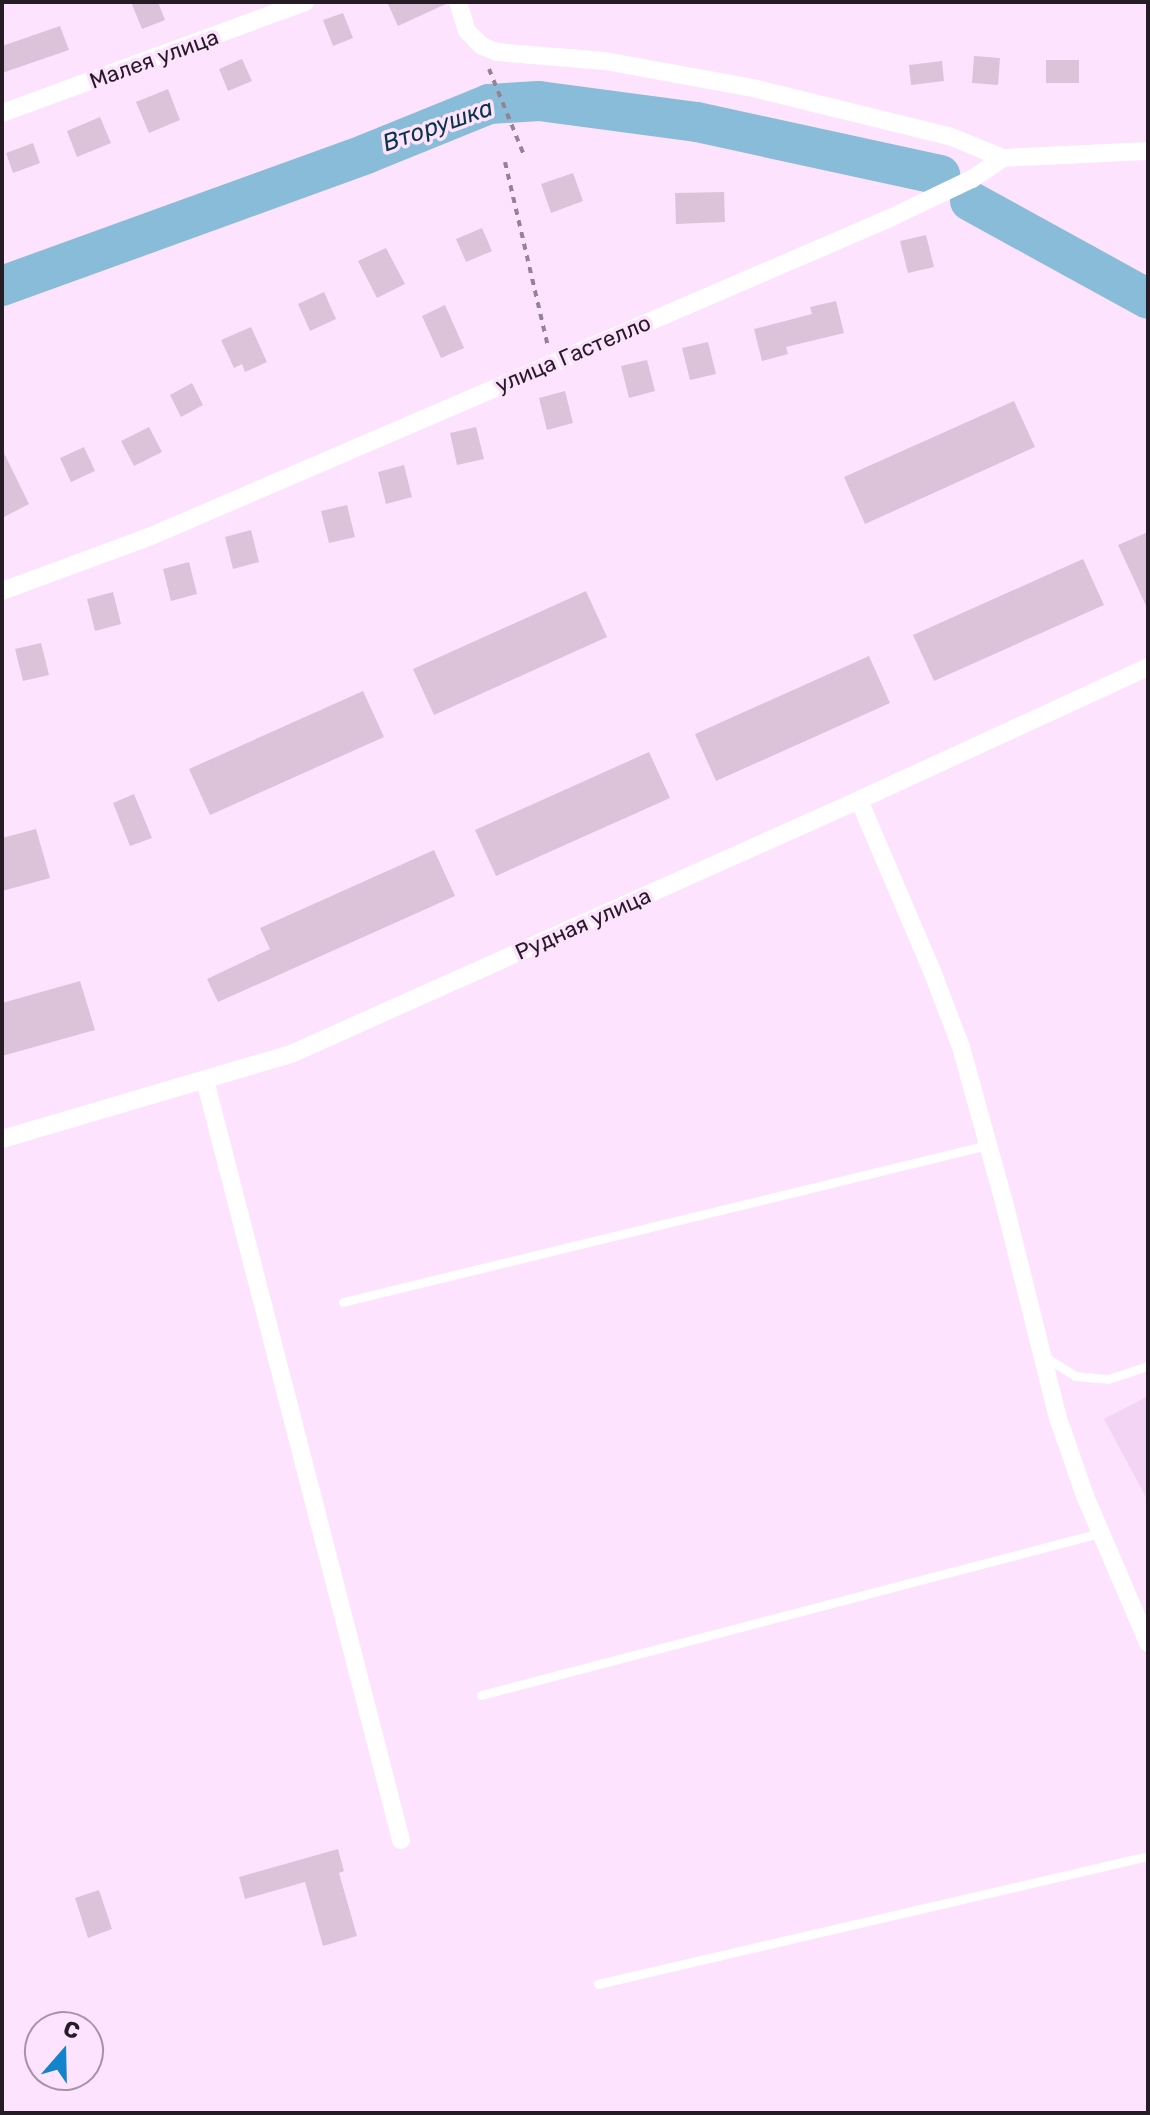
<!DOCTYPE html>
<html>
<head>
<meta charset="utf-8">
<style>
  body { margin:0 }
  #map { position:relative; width:1150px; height:2115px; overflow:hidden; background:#fde3fd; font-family:Rubik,sans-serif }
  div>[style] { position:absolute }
  .built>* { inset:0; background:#f4d4f4 }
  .river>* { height:40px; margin:-20px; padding:0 20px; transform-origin:20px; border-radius:20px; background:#88bcd8 }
  .building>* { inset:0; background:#ddc3da }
  .path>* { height:4px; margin-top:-2px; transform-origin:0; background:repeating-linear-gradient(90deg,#948395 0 6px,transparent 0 12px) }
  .service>* { height:9px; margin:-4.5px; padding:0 4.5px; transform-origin:4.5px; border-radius:4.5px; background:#fff }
  .minor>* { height:18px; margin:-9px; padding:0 9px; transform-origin:9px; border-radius:9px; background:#fff }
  span { translate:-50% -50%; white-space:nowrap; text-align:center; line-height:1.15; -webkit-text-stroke:7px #fde3fd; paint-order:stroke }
  .street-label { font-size:22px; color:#251c26 }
  .water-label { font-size:24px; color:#073549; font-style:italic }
  .frame { position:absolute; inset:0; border:4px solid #251c26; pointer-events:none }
  .north { position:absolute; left:24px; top:2011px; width:80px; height:80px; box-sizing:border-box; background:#fde3fd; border:2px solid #a793a7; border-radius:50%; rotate:20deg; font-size:22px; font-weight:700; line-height:32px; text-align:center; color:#251c26 }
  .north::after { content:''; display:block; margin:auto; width:28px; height:36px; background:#1383cc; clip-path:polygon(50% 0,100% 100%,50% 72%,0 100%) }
</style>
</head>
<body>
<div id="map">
  <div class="built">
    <div style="clip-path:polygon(1148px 1396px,1148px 1501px,1104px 1419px)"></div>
  </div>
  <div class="river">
    <div style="left:970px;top:201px;width:203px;rotate:28.8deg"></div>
    <div style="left:2px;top:286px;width:387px;rotate:-19.9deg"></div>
    <div style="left:366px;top:154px;width:133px;rotate:-22.1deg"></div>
    <div style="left:489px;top:104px;width:50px;rotate:-3.4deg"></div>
    <div style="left:539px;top:101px;width:159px;rotate:7.6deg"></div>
    <div style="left:697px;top:122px;width:249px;rotate:12.3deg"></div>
  </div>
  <div class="building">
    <div style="clip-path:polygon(131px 2px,158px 2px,165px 20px,142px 29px)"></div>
    <div style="clip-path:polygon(387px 2px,446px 2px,446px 4px,398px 26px)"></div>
    <div style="clip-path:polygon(343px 13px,353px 38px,333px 46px,323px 20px)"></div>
    <div style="clip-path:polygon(60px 26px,69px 50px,2px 73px,2px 46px)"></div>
    <div style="clip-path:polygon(974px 56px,1000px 58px,998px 85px,972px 83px)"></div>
    <div style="clip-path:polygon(242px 59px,252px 81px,228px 91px,219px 69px)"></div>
    <div style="clip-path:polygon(1046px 60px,1079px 60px,1079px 83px,1046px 83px)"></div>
    <div style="clip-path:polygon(942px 61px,944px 81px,911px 85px,909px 65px)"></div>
    <div style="clip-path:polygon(168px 89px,180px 120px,149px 133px,136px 102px)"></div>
    <div style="clip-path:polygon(100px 117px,111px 143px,77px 157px,67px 131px)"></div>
    <div style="clip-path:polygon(33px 143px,40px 163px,13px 173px,6px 153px)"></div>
    <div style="clip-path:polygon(573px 173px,583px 201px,551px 213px,541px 184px)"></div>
    <div style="clip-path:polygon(724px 192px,725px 222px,676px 224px,675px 193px)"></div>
    <div style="clip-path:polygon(482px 228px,492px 251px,466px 262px,456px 239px)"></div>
    <div style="clip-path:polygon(926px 235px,934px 267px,908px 273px,900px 241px)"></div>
    <div style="clip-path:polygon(386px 248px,405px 284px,377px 298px,358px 261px)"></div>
    <div style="clip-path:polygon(324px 292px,336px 319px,310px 331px,298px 304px)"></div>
    <div style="clip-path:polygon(836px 301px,844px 333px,786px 347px,788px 354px,762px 361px,754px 329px,812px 314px,810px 307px)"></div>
    <div style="clip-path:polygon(445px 305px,464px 348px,441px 358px,422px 316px)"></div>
    <div style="clip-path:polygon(251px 327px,267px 362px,245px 372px,242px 364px,234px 368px,221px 340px)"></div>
    <div style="clip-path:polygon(708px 342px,716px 374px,690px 380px,682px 348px)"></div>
    <div style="clip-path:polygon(647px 360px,655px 391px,629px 398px,621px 366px)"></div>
    <div style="clip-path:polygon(192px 383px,203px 405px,181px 417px,170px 395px)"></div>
    <div style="clip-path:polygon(565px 391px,573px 423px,547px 430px,539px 398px)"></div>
    <div style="clip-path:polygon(1014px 401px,1035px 447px,865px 524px,844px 477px)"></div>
    <div style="clip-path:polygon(149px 427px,162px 452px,134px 466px,121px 441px)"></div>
    <div style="clip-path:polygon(476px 427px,484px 459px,457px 465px,450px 433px)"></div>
    <div style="clip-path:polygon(84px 447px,95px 471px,71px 482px,60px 458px)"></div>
    <div style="clip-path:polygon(2px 449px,29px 504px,2px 518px)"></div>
    <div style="clip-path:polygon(404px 465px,412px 497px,386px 504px,378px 472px)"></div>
    <div style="clip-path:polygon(347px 505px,355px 537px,329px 543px,321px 511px)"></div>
    <div style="clip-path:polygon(251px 530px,259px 562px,233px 569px,225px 537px)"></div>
    <div style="clip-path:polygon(1148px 532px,1148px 610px,1118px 545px)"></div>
    <div style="clip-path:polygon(1083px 559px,1104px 605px,934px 681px,913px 635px)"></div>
    <div style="clip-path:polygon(189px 562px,197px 594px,171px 601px,163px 569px)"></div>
    <div style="clip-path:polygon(586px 591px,607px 637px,434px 715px,413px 669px)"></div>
    <div style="clip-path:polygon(113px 592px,121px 624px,95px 631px,87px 599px)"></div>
    <div style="clip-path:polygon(41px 643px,49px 675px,23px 681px,15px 649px)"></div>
    <div style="clip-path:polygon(869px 656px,890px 703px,716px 781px,695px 734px)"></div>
    <div style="clip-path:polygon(363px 691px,384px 737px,210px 815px,189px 769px)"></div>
    <div style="clip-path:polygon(649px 752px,670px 798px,496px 876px,475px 830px)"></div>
    <div style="clip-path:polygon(134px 794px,152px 838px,130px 846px,113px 803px)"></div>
    <div style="clip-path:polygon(36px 829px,50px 878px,2px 891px,2px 838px)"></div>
    <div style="clip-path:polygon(434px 850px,455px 896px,218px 1002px,207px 979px,270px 949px,260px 928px)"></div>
    <div style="clip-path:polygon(80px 981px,95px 1030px,2px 1056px,2px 1003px)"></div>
    <div style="clip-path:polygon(338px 1849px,344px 1871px,339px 1873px,357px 1936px,323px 1946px,305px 1882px,245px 1899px,239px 1877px)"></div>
    <div style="clip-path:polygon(99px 1890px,112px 1929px,88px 1938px,75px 1898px)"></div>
  </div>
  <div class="path">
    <div style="left:489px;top:69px;width:93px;rotate:67.9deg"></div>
    <div style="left:505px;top:162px;width:190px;rotate:76.9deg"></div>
  </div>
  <div class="service">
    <div style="left:343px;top:1302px;width:664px;rotate:-13.68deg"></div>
    <div style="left:1045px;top:1357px;width:36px;rotate:32deg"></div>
    <div style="left:1075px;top:1376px;width:33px;rotate:5deg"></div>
    <div style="left:1108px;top:1379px;width:42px;rotate:-18deg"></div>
    <div style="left:481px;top:1695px;width:640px;rotate:-14.67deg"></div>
    <div style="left:598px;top:1984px;width:565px;rotate:-13.1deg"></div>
  </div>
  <div class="minor">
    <div style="left:458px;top:2px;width:30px;rotate:73deg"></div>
    <div style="left:467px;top:31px;width:21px;rotate:45deg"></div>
    <div style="left:482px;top:46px;width:16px;rotate:22deg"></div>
    <div style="left:497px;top:52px;width:108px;rotate:4.8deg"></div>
    <div style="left:605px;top:61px;width:150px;rotate:10.3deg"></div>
    <div style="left:753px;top:88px;width:202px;rotate:13.8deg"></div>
    <div style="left:949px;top:136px;width:58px;rotate:22.2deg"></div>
    <div style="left:2px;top:113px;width:323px;rotate:-20.1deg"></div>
    <div style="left:2px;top:591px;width:157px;rotate:-20.2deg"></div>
    <div style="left:149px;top:537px;width:805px;rotate:-23.28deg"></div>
    <div style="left:888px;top:219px;width:93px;rotate:-25.5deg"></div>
    <div style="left:972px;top:179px;width:37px;rotate:-34deg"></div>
    <div style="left:1003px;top:158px;width:145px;rotate:-2.8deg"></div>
    <div style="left:859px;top:800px;width:186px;rotate:66.9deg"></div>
    <div style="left:932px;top:971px;width:81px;rotate:69.1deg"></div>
    <div style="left:961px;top:1047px;width:161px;rotate:74.5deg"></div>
    <div style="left:1004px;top:1202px;width:223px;rotate:76deg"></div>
    <div style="left:1058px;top:1418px;width:83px;rotate:70.9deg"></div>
    <div style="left:1085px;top:1496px;width:160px;rotate:66.8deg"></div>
    <div style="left:205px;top:1080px;width:785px;rotate:75.54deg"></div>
    <div style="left:2px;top:1139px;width:301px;rotate:-16.4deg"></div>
    <div style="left:291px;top:1054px;width:622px;rotate:-24.09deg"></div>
    <div style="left:859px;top:800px;width:318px;rotate:-24.7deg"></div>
  </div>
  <div class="street-label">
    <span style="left:154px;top:59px;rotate:-20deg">Малея улица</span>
    <span style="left:573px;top:354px;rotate:-23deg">улица Гастелло</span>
    <span style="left:583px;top:924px;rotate:-24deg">Рудная улица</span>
  </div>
  <div class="water-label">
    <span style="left:438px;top:126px;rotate:-19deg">Вторушка</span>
  </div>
  <div class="frame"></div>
  <div class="north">С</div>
</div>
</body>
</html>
